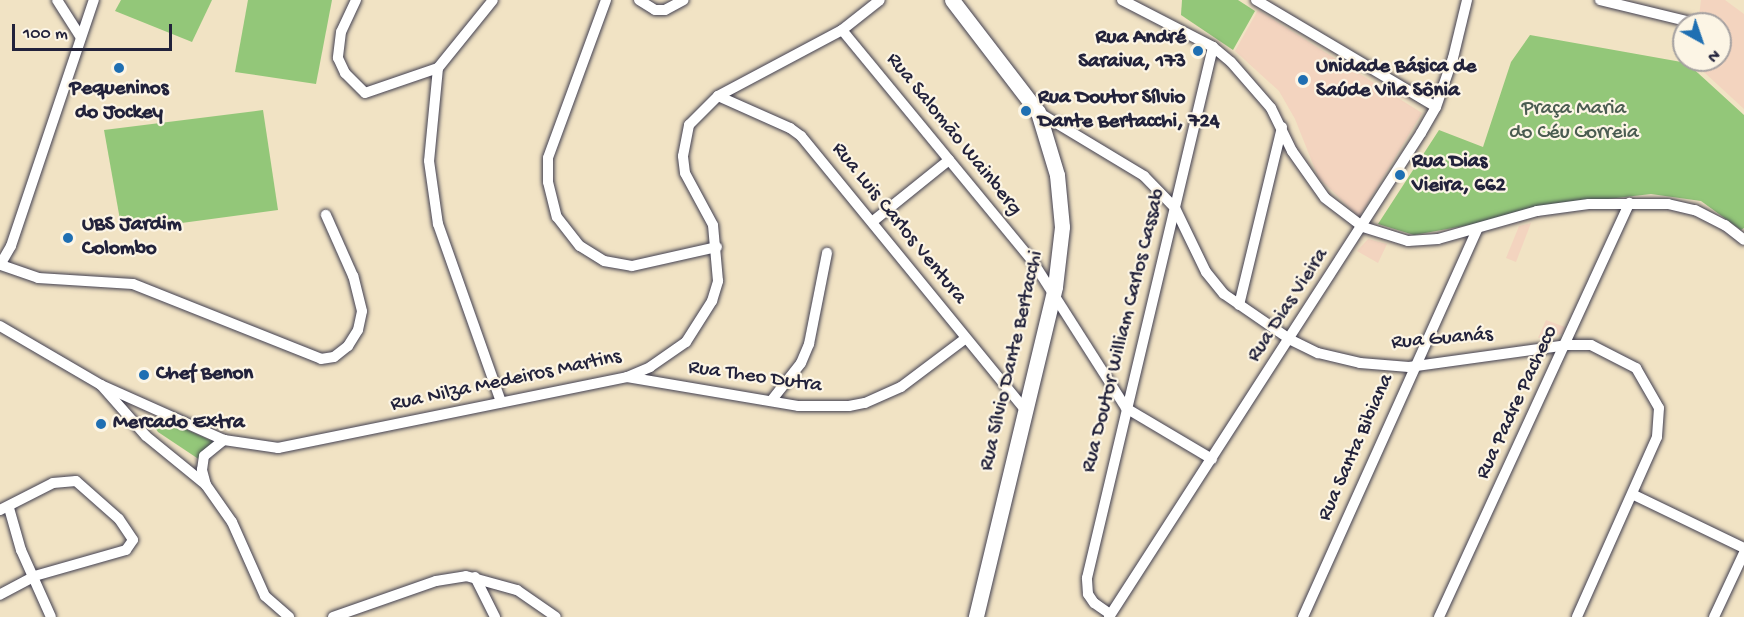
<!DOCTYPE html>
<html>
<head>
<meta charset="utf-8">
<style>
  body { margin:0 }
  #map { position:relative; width:1744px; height:617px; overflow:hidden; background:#f1e3c4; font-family:"Gochi Hand",sans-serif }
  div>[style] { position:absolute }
  .built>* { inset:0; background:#f3d4bf }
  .green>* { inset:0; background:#93c779 }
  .roads { filter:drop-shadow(0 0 2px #413f50) drop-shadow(0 0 2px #413f50) }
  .street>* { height:10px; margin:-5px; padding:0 5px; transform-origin:5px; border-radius:5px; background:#fff }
  .secondary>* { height:15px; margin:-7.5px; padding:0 7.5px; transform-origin:7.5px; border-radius:7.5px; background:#fff }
  .dots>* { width:16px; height:16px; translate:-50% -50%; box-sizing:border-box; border:3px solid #fcf5e5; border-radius:50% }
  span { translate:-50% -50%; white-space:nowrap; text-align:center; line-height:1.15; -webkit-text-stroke:4.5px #fcf5e5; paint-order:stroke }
  .poi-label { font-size:21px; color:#22223b; font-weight:700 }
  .right { translate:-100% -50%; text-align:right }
  .left { translate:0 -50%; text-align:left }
  .park-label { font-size:21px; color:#4a5c51 }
  .street-label { font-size:21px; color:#22223b }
  .north { position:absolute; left:1672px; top:12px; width:60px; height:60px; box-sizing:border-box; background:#fcf5e5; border:2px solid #a5a1a1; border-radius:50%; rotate:140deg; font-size:16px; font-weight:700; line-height:24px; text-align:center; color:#22223b }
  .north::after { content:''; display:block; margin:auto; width:21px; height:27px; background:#1f6fb2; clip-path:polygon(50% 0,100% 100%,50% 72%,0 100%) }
  .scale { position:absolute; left:12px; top:24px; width:160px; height:27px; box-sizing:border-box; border:3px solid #22223b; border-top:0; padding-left:8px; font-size:18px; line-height:21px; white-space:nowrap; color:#22223b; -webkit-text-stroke:4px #fcf5e5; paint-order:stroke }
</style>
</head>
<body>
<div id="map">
  <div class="built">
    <div style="clip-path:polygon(1701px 0,1725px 0,1744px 14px,1744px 109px,1693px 62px,1720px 60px,1720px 24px,1698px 24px)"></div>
    <div style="clip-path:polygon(1258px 10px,1422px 113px,1359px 217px,1318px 177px,1295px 119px,1279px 91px,1235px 51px)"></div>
    <div style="clip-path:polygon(1531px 223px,1516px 262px,1506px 258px,1519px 226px)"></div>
    <div style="clip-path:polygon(1368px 239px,1387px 244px,1378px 263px,1357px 251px)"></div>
    <div style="clip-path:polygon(1546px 320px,1565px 327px,1562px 334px,1538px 338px)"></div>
  </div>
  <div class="green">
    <div style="clip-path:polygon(121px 0,212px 0,192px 42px,115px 11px)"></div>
    <div style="clip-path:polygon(248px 0,332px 0,316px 84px,235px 72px)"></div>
    <div style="clip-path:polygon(1182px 0,1238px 0,1255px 11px,1233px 50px,1181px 15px)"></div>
    <div style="clip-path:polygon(1530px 35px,1687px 63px,1744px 115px,1744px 228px,1741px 230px,1701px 201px,1651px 194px,1530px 208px,1486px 222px,1414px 235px,1378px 224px,1439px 130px,1483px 147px,1511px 62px)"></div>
    <div style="clip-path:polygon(263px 110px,278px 210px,122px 231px,104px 130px)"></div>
    <div style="clip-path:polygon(159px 419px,170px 422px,214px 442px,200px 460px,158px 432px,154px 426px)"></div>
  </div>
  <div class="roads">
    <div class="street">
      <div style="left:57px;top:0;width:43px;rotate:57.4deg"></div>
      <div style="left:356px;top:0;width:35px;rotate:115deg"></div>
      <div style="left:341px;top:32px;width:26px;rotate:97deg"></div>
      <div style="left:338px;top:58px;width:17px;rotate:65deg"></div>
      <div style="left:345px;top:73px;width:28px;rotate:45deg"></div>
      <div style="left:365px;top:93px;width:77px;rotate:-18.9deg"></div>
      <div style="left:438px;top:68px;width:87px;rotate:-51deg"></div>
      <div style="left:606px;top:0;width:168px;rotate:110.2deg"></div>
      <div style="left:548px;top:158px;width:24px;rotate:90deg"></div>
      <div style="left:548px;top:182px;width:36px;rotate:76deg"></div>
      <div style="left:557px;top:217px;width:37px;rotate:52deg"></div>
      <div style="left:580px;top:246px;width:28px;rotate:32deg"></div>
      <div style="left:604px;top:261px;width:28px;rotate:10deg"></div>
      <div style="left:632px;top:266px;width:87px;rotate:-12.6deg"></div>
      <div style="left:639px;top:0;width:19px;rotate:32deg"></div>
      <div style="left:655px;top:10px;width:10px"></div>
      <div style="left:665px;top:10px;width:21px;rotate:-28deg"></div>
      <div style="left:1122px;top:0;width:102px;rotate:27.3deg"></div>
      <div style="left:1213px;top:47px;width:23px;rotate:40deg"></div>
      <div style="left:1231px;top:62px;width:61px;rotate:49deg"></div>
      <div style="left:1271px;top:108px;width:48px;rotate:64deg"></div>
      <div style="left:1292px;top:151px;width:57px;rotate:54.9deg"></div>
      <div style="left:1325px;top:198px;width:48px;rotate:37.3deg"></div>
      <div style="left:1363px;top:227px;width:47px;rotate:17.3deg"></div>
      <div style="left:1408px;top:241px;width:30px;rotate:-4deg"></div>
      <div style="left:1438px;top:239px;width:103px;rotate:-15.8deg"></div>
      <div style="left:1537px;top:211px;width:52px;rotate:-7.7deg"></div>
      <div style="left:1589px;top:204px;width:79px"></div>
      <div style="left:1668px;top:204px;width:28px;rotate:13deg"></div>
      <div style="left:1695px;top:210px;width:34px;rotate:27deg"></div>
      <div style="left:1725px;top:225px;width:24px;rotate:38deg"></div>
      <div style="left:1256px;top:0;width:209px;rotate:30.7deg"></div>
      <div style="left:1600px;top:0;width:94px;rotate:13.6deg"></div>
      <div style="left:842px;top:30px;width:301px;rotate:50.5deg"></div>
      <div style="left:1033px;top:262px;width:173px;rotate:57.5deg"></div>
      <div style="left:1126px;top:408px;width:100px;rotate:30.7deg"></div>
      <div style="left:438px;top:68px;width:93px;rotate:95.5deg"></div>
      <div style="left:429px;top:161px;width:64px;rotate:81.9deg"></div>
      <div style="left:438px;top:224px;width:189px;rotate:70.5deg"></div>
      <div style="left:718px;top:96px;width:79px;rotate:24deg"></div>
      <div style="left:790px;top:128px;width:14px;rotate:36deg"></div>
      <div style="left:801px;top:136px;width:352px;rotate:50.7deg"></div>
      <div style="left:1038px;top:112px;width:124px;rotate:31.1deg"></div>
      <div style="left:1144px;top:176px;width:45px;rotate:45.9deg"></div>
      <div style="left:1175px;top:208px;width:71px;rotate:64.2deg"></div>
      <div style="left:1206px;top:272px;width:28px;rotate:51deg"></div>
      <div style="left:1224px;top:294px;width:81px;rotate:34.5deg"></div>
      <div style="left:1291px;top:340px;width:30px;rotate:26deg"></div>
      <div style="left:1318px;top:353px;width:43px;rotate:13.4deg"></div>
      <div style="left:1360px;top:363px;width:49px;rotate:4.7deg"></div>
      <div style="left:1409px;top:367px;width:160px;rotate:-7.9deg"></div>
      <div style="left:1567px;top:345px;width:24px"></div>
      <div style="left:1591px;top:345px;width:51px;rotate:27.1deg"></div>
      <div style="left:1636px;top:368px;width:46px;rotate:60.1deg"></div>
      <div style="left:1659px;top:408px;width:29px;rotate:94deg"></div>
      <div style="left:1657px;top:437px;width:197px;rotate:114deg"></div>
      <div style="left:872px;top:222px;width:99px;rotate:-38.8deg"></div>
      <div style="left:0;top:265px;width:22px;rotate:-60deg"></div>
      <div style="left:11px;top:246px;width:260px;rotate:-71.4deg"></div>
      <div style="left:1px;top:265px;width:39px;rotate:19deg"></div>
      <div style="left:38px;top:278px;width:95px;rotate:3.6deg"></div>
      <div style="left:133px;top:284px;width:202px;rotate:21.7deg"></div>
      <div style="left:321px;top:359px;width:13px;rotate:-9deg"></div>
      <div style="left:334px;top:357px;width:18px;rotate:-38deg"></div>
      <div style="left:348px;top:346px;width:19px;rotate:-58deg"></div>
      <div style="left:358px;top:330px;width:19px;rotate:-78deg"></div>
      <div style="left:362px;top:311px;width:36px;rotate:-104deg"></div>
      <div style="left:353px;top:276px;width:67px;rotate:-113.9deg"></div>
      <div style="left:1239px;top:305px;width:183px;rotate:-76.4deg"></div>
      <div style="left:0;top:326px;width:117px;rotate:30.3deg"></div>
      <div style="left:101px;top:385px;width:68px;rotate:48.6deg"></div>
      <div style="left:146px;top:436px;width:77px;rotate:39.2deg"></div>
      <div style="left:206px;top:485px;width:45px;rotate:54.9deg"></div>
      <div style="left:232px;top:522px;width:81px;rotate:66deg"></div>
      <div style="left:265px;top:596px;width:32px;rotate:41deg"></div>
      <div style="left:627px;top:377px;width:173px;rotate:9.6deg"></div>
      <div style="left:798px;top:406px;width:51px"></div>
      <div style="left:849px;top:406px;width:16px;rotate:-11deg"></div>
      <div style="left:865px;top:403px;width:39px;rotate:-24deg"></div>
      <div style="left:901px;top:387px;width:81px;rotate:-37deg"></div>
      <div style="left:101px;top:385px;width:135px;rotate:24.1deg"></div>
      <div style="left:224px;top:440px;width:55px;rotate:8.4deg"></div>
      <div style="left:278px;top:448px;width:356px;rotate:-11.5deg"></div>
      <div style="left:627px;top:377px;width:25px;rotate:-23deg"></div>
      <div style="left:650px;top:367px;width:44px;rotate:-34.8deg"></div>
      <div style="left:686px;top:342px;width:49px;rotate:-57.6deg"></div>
      <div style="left:712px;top:301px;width:21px;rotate:-73deg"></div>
      <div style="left:718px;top:281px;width:56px;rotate:-95.1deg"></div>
      <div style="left:713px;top:225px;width:59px;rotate:-118.3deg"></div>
      <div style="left:685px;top:173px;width:17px;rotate:-97deg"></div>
      <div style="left:683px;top:156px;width:32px;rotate:-79deg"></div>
      <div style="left:689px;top:125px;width:41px;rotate:-45deg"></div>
      <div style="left:718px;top:96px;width:140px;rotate:-28deg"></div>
      <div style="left:842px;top:30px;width:48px;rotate:-38.3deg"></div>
      <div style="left:771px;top:401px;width:48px;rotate:-51.7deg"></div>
      <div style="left:801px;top:363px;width:21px;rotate:-67deg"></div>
      <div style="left:809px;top:344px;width:93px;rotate:-78.8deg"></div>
      <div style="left:206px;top:485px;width:16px;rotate:-105deg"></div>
      <div style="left:202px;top:470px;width:14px;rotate:-82deg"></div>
      <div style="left:204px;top:456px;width:26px;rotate:-39deg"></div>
      <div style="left:1634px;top:495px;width:122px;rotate:25.7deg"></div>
      <div style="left:9px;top:508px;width:44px;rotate:74.1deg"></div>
      <div style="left:21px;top:550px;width:73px;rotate:65.9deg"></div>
      <div style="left:0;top:510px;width:59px;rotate:-27deg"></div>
      <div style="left:53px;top:483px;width:23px;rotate:-5deg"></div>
      <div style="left:76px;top:481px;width:57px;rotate:41.5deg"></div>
      <div style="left:119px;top:519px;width:25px;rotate:56deg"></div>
      <div style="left:133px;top:540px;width:12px;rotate:125deg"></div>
      <div style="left:126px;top:550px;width:95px;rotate:164.1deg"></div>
      <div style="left:35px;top:576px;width:40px;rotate:152deg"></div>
      <div style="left:475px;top:577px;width:45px;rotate:63.4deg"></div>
      <div style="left:1110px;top:614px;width:19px;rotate:-145deg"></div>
      <div style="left:1094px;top:603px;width:11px;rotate:-124deg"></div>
      <div style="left:1088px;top:594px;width:16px;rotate:-94deg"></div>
      <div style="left:1087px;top:578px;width:546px;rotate:-76.65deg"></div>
      <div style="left:333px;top:617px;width:109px;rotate:-19.3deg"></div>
      <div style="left:436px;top:581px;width:30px;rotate:-9deg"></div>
      <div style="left:466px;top:576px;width:53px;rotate:15.4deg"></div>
      <div style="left:517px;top:590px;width:47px;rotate:34.7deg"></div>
      <div style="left:1109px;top:617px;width:576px;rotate:-57.19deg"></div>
      <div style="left:1421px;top:133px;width:30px;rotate:-60deg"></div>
      <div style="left:1436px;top:107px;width:52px;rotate:-70.9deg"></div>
      <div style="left:1453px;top:58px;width:60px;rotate:-76.4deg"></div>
      <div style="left:1303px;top:617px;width:424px;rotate:-65.8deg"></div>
      <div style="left:1439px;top:617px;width:456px;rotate:-65.3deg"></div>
      <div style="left:1714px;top:617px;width:71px;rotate:-64.9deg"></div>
    </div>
    <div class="secondary">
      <div style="left:952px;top:0;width:141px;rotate:52.5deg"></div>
      <div style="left:1038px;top:112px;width:66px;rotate:73.2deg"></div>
      <div style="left:1057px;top:175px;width:52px;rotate:84.5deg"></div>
      <div style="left:1062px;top:227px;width:60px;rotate:96.7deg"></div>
      <div style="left:1055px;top:287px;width:339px;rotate:103.5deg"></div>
    </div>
  </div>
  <div class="dots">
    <div style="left:1198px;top:51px;background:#1f6fb2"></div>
    <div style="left:119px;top:68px;background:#1f6fb2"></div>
    <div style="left:1303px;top:80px;background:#1f6fb2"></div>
    <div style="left:1026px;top:111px;background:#1f6fb2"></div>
    <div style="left:1400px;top:175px;background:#1f6fb2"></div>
    <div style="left:68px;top:238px;background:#1f6fb2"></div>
    <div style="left:144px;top:375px;background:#1f6fb2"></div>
    <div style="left:101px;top:424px;background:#1f6fb2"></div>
  </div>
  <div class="poi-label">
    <span class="right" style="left:1186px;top:51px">Rua André<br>Saraiva, 173</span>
    <span class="left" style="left:1316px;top:80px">Unidade Básica de<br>Saúde Vila Sônia</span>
    <span style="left:119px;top:102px">Pequeninos<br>do Jockey</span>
    <span class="left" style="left:1038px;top:111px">Rua Doutor Sílvio<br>Dante Bertacchi, 724</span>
    <span class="left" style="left:1412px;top:175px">Rua Dias<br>Vieira, 662</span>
    <span class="left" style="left:82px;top:238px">UBS Jardim<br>Colombo</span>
    <span class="left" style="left:156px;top:375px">Chef Benon</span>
    <span class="left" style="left:113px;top:424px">Mercado Extra</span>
  </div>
  <div class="park-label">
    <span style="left:1574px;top:122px">Praça Maria<br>do Céu Correia</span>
  </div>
  <div class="street-label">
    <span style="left:953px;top:135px;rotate:51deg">Rua Salomão Wainberg</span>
    <span style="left:898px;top:224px;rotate:51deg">Rua Luis Carlos Ventura</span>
    <span style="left:1289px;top:306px;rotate:-57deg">Rua Dias Vieira</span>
    <span style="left:1125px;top:331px;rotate:-76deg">Rua Doutor William Carlos Cassab</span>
    <span style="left:1442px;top:340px;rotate:-5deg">Rua Guanás</span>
    <span style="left:1013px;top:361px;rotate:-77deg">Rua Sílvio Dante Bertacchi</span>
    <span style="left:755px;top:378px;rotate:8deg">Rua Theo Dutra</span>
    <span style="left:506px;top:382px;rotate:-12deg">Rua Nilza Medeiros Martins</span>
    <span style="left:1518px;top:403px;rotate:-65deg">Rua Padre Pacheco</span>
    <span style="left:1357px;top:448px;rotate:-66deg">Rua Santa Bibiana</span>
  </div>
  <div class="north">N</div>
  <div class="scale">100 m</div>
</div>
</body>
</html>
